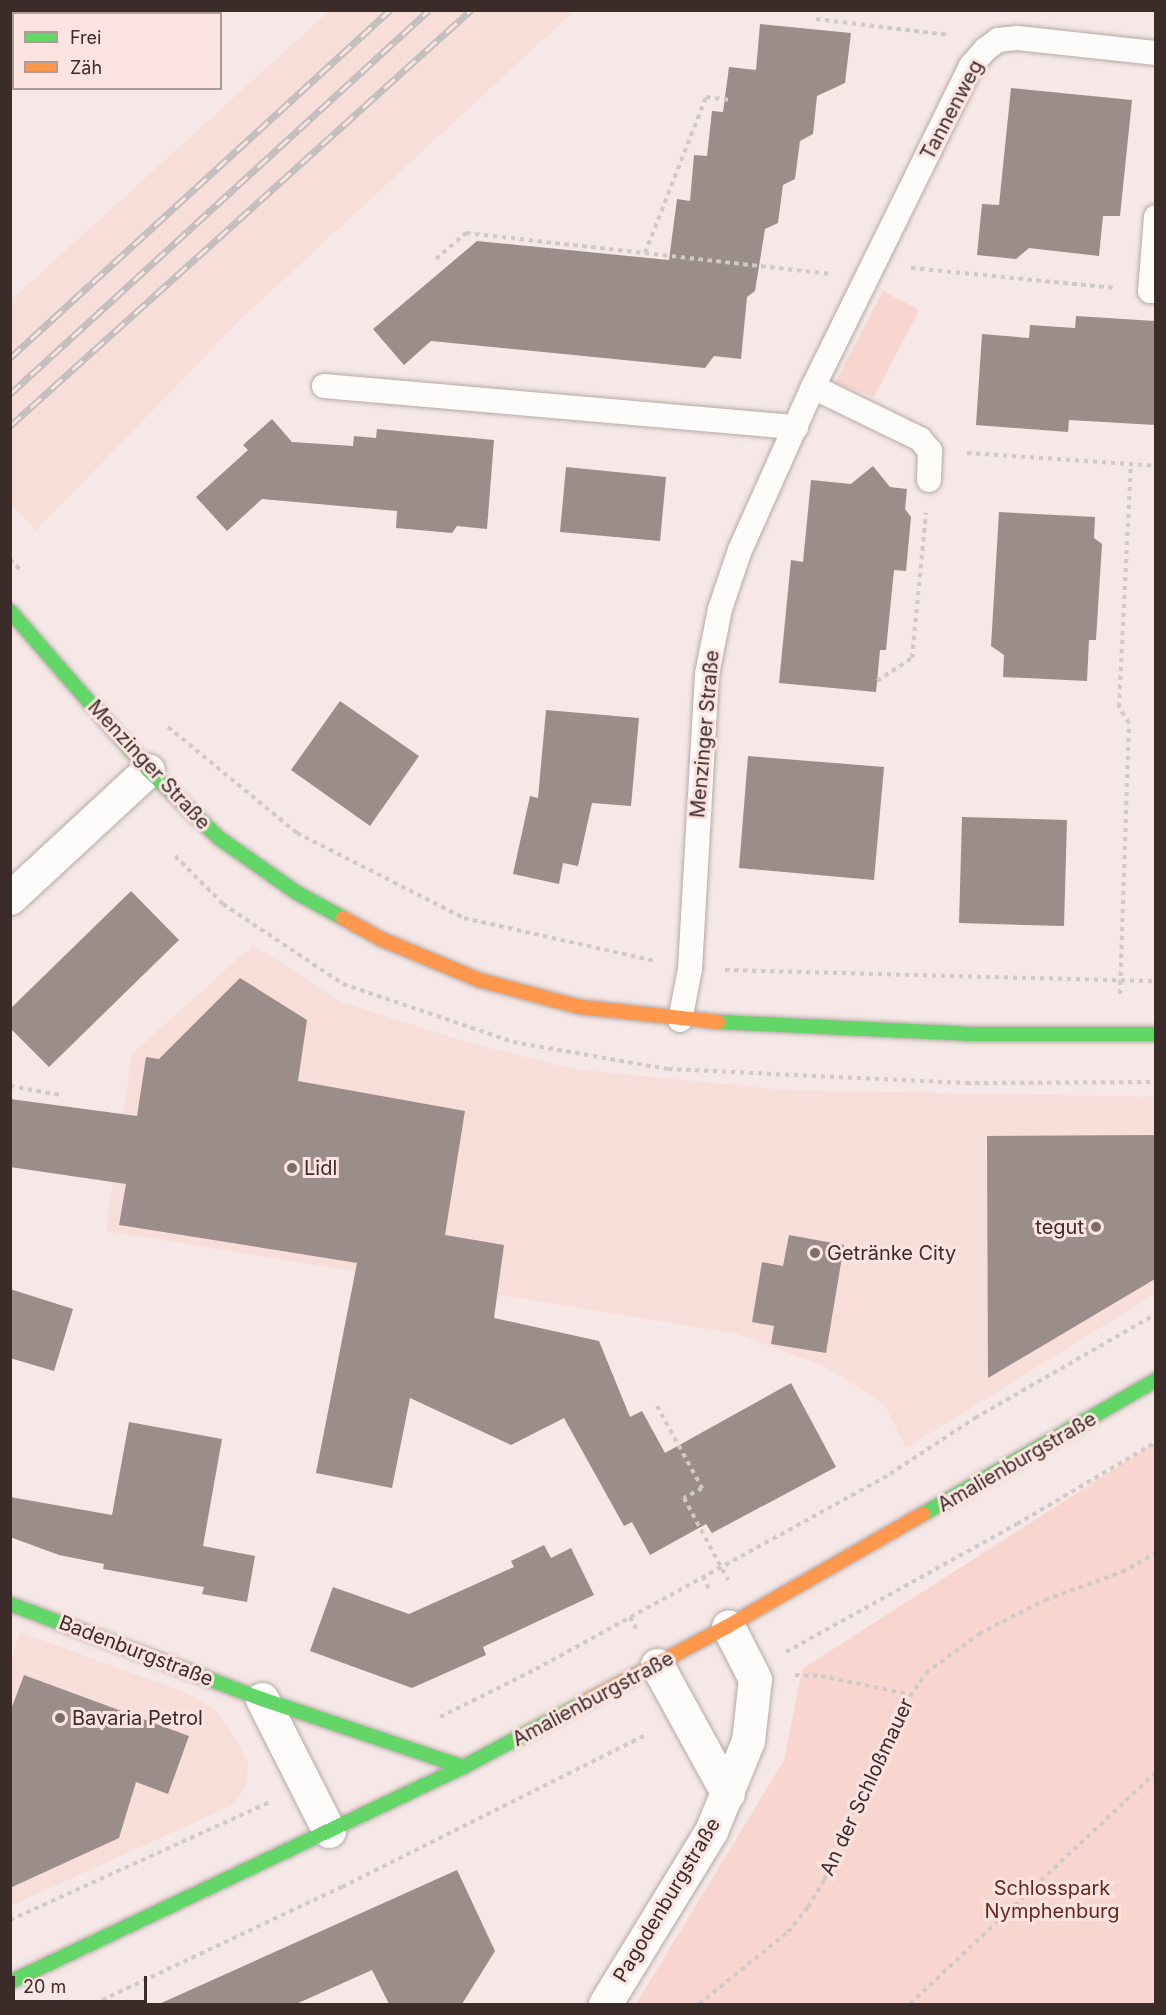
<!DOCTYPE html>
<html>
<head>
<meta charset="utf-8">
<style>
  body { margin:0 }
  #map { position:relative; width:1166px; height:2015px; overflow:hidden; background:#f5e8e6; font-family:Inter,sans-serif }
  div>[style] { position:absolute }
  .built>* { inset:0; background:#f8ded9 }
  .green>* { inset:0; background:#f9d5cf }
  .building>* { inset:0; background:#9b8d8a }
  .path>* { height:4px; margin-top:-2px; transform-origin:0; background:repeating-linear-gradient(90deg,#cfc9c8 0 4.5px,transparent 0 9px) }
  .roads { filter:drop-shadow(0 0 2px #b5a9a7) drop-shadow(0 0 2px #b5a9a7) }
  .lane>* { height:24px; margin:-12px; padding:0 12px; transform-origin:12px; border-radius:12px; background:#fefcfb }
  .street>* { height:33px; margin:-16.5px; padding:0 16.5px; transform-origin:16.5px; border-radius:16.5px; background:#fefcfb }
  .fast>* { height:14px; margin:-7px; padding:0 7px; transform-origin:7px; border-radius:7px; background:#63d668 }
  .slow>* { height:14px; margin:-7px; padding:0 7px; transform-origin:7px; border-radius:7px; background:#ff974d }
  .rail>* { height:7px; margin-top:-3.5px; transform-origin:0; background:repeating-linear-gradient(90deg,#fbe4e0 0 14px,#c1bdbc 0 28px); box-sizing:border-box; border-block:2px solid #c1bdbc }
  .dots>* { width:16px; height:16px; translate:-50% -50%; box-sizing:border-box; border:3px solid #fbe4e0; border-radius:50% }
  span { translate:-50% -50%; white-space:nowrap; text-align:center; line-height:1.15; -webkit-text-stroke:6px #fbe4e0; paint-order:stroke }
  .street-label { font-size:20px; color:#3b2c2a }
  .poi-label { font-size:20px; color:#3b2c2a }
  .left { translate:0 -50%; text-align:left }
  .right { translate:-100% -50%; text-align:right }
  .park-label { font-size:20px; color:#68261e }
  .frame { position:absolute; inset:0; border:12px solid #3b2c2a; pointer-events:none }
  .legend { position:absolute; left:12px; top:12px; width:210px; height:78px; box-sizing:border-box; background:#fbe4e0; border:2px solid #ae9a97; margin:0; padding:8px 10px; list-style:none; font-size:18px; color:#3b2c2a }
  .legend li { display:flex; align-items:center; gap:12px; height:30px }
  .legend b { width:30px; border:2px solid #ae9a97 }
  .scale { position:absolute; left:12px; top:1976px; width:135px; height:27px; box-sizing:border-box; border:3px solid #3b2c2a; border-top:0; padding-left:8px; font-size:18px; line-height:21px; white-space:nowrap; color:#3b2c2a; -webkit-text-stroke:4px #fbe4e0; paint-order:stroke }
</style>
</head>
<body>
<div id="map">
  <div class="built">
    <div style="clip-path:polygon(329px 11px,574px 11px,241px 319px,36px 531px,11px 504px,11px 300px)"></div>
    <div style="clip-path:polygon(253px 945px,344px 1003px,477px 1045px,573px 1069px,785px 1090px,1155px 1097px,1155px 1294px,906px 1448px,885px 1405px,826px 1367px,734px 1333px,106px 1231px,132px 1054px)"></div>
    <div style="clip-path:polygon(20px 1632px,189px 1694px,219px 1713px,248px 1761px,247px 1782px,235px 1804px,11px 1906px,10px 1663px)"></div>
  </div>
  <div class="green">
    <div style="clip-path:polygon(883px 291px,919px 310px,874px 397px,835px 383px)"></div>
    <div style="clip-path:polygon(1155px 1443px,1155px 2004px,636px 2004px,784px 1760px,802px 1669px)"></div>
  </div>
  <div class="building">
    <div style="clip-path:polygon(760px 24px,851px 33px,845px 83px,817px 96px,813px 134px,800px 141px,795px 179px,783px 185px,778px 223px,765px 229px,755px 291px,747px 297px,741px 359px,714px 356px,705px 368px,431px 341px,404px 365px,373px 329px,477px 241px,669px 260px,677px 199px,690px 201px,694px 155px,707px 156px,712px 111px,723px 112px,729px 67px,756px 70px)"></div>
    <div style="clip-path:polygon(1011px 88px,1132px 100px,1120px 216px,1103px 216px,1099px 256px,1029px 248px,1016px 259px,977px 255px,982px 204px,999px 205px)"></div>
    <div style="clip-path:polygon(1076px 316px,1155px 321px,1155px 425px,1069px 420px,1068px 432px,976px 425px,982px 334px,1029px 338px,1030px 325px,1075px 328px)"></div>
    <div style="clip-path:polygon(272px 419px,292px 442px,353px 446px,354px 436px,376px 438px,377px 429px,494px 440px,487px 529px,457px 526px,452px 533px,396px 528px,397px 511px,262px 499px,227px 531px,196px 497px,248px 450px,243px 445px)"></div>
    <div style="clip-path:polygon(873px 466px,890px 487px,907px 489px,905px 509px,911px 517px,906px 571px,894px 570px,886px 650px,880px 650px,876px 692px,779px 683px,791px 560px,803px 562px,811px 480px,851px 484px)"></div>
    <div style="clip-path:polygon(566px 467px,666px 477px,660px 541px,560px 532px)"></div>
    <div style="clip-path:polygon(999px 512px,1095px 517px,1094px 538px,1102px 544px,1096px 640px,1089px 640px,1087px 681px,1003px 677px,1004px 655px,991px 646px)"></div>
    <div style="clip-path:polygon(340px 701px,419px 756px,370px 826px,291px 770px)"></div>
    <div style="clip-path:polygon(546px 710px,639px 718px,631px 806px,592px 803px,578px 866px,563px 863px,559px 884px,513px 874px,530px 796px,538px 798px)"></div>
    <div style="clip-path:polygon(748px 756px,884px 767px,874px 880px,739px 868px)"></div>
    <div style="clip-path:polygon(962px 817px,1067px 820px,1064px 926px,959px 923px)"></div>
    <div style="clip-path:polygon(131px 891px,179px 940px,49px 1067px,10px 1028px,10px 1009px)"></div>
    <div style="clip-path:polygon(240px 978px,307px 1020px,298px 1081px,465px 1111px,445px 1235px,504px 1245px,494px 1318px,599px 1341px,630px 1417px,642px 1411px,665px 1453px,791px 1383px,836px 1467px,712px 1533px,706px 1524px,650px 1555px,632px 1522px,624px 1526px,564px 1418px,511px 1445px,410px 1398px,392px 1488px,316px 1473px,357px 1263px,119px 1225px,126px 1184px,10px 1167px,10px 1099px,137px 1116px,146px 1057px,159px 1059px)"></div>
    <div style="clip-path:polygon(1155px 1135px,1155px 1279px,988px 1378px,987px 1136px)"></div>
    <div style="clip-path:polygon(789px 1235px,844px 1245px,826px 1353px,771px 1344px,774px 1326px,752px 1322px,762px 1262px,783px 1266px)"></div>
    <div style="clip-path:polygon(10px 1289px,73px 1309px,54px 1371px,10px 1358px)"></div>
    <div style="clip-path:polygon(129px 1422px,222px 1439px,203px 1546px,255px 1556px,247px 1602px,202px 1594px,204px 1587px,103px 1569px,104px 1564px,59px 1555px,10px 1537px,10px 1497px,112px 1515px)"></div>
    <div style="clip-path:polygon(544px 1545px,551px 1558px,571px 1548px,594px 1595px,483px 1647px,486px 1655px,412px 1688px,310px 1651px,333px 1587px,409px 1614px,514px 1567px,511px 1561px)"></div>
    <div style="clip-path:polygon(24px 1675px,189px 1736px,168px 1794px,136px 1782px,119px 1838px,10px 1888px,10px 1712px)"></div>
    <div style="clip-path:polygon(457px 1870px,495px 1951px,462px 2004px,389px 2004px,372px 1970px,296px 2004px,159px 2004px)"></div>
  </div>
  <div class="path">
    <div style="left:816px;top:19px;width:134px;rotate:6.9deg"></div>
    <div style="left:645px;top:253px;width:168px;rotate:-68.6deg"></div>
    <div style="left:706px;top:97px;width:26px;rotate:7deg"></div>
    <div style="left:436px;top:259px;width:40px;rotate:-41deg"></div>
    <div style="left:466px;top:233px;width:367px;rotate:6.4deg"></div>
    <div style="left:911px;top:268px;width:205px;rotate:5.6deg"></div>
    <div style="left:967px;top:453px;width:189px;rotate:3.9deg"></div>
    <div style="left:10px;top:559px;width:16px;rotate:47deg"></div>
    <div style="left:877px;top:681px;width:42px;rotate:-33.3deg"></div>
    <div style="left:912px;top:658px;width:146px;rotate:-84.5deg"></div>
    <div style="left:168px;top:727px;width:167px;rotate:39.4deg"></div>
    <div style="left:297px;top:833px;width:187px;rotate:27deg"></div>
    <div style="left:464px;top:918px;width:196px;rotate:12.7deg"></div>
    <div style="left:175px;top:856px;width:68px;rotate:45deg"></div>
    <div style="left:223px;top:904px;width:144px;rotate:33.7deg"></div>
    <div style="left:343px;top:984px;width:180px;rotate:18.8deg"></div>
    <div style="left:513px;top:1042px;width:157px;rotate:9.9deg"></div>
    <div style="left:668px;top:1069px;width:298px;rotate:2.7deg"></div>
    <div style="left:966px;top:1083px;width:190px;rotate:-0.3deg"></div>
    <div style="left:725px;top:970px;width:431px;rotate:1.5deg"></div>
    <div style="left:1120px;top:994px;width:271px;rotate:-88.1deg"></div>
    <div style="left:1129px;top:723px;width:19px;rotate:-122deg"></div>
    <div style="left:1119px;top:707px;width:243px;rotate:-87.2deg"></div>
    <div style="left:10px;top:1086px;width:51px;rotate:10.2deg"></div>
    <div style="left:657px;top:1406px;width:94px;rotate:61.2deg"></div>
    <div style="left:702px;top:1488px;width:21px;rotate:151deg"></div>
    <div style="left:684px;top:1498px;width:93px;rotate:61.8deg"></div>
    <div style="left:703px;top:1576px;width:14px;rotate:65deg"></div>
    <div style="left:630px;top:1617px;width:15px;rotate:62deg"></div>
    <div style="left:786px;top:1652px;width:264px;rotate:-29deg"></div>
    <div style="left:1017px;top:1524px;width:161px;rotate:-30.5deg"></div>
    <div style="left:795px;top:1675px;width:26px;rotate:2deg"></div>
    <div style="left:821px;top:1676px;width:90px;rotate:11.6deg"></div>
    <div style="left:440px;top:1717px;width:107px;rotate:-26.6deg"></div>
    <div style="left:536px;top:1669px;width:404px;rotate:-28.8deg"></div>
    <div style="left:890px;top:1474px;width:102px;rotate:-33.4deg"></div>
    <div style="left:975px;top:1418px;width:209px;rotate:-29.9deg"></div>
    <div style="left:10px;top:1920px;width:286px;rotate:-24.4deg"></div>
    <div style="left:94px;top:2004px;width:274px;rotate:-25.3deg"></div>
    <div style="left:342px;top:1887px;width:342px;rotate:-26.6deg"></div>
    <div style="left:699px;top:2004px;width:114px;rotate:-39deg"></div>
    <div style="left:788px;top:1932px;width:32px;rotate:-51deg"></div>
    <div style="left:808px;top:1907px;width:31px;rotate:-59deg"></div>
    <div style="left:824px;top:1880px;width:176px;rotate:-66.2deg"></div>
    <div style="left:895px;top:1719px;width:55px;rotate:-56deg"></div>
    <div style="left:926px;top:1673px;width:66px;rotate:-36.3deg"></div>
    <div style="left:979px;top:1634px;width:74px;rotate:-27.3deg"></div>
    <div style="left:1045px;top:1600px;width:82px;rotate:-20deg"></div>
    <div style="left:1122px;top:1572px;width:39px;rotate:-29deg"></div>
    <div style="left:910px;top:2004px;width:338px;rotate:-43.3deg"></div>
  </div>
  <div class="roads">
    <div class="lane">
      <div style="left:1156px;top:217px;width:74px;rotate:94.6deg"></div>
      <div style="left:1150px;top:291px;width:6px"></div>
      <div style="left:324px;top:386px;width:474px;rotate:5deg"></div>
      <div style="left:813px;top:387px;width:119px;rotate:25.9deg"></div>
      <div style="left:920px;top:439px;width:16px;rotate:50deg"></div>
      <div style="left:930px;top:451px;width:29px;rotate:92deg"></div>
      <div style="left:680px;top:1020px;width:52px;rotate:-78.9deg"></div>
      <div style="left:690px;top:969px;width:295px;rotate:-86.7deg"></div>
      <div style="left:707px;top:674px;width:66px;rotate:-78.7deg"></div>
      <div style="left:720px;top:609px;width:62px;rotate:-71.3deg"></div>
      <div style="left:740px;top:550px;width:179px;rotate:-65.9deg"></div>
      <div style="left:813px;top:387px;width:358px;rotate:-63.8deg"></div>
      <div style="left:971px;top:66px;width:23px;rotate:-49deg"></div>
      <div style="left:986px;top:49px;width:15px;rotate:-37deg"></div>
      <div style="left:998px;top:40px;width:20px;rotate:-6deg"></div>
      <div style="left:1018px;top:38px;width:139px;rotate:6.2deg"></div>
    </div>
    <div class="street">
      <div style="left:10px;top:898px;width:188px;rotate:-42.8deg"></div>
      <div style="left:657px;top:1665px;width:147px;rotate:61.2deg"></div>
      <div style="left:262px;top:1699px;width:148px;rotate:63.1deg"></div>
      <div style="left:605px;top:2004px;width:203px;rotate:-58.5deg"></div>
      <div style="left:711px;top:1831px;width:97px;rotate:-67.7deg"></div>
      <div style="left:748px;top:1741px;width:62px;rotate:-83.6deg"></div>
      <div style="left:755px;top:1679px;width:59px;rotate:-117deg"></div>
    </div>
    <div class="fast">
      <div style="left:10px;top:611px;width:211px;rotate:49deg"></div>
      <div style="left:148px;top:770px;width:98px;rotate:43.8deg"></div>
      <div style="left:219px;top:838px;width:95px;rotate:35.2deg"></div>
      <div style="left:297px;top:893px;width:52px;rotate:28.5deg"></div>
      <div style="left:718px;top:1022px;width:250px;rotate:2.7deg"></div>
      <div style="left:968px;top:1034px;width:188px"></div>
      <div style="left:923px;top:1514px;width:269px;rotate:-29.9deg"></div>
      <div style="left:10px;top:1604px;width:269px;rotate:20.7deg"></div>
      <div style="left:262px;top:1699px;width:212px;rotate:18.7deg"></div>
      <div style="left:10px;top:1982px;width:501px;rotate:-25.39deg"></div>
      <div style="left:463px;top:1767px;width:143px;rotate:-28deg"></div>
    </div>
    <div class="slow">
      <div style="left:343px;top:918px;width:43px;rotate:28.9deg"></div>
      <div style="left:381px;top:939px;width:106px;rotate:22.7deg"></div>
      <div style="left:479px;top:980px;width:105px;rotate:15deg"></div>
      <div style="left:580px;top:1007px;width:139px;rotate:6.2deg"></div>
      <div style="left:589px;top:1700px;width:157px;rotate:-28deg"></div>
      <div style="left:728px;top:1626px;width:225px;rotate:-29.9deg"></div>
    </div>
  </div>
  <div class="rail">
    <div style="left:10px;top:358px;width:515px;rotate:-42.48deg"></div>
    <div style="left:10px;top:394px;width:568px;rotate:-42.5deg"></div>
    <div style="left:10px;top:426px;width:621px;rotate:-42.06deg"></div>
  </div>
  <div class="dots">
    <div style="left:292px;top:1168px;background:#7c6e6c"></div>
    <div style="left:1096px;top:1227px;background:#7c6e6c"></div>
    <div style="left:815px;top:1253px;background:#7c6e6c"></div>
    <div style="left:60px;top:1718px;background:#7c6e6c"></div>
  </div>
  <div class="street-label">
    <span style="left:952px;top:110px;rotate:-62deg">Tannenweg</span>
    <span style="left:705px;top:734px;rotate:-85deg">Menzinger Straße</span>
    <span style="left:149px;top:765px;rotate:47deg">Menzinger Straße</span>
    <span style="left:1017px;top:1462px;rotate:-30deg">Amalienburgstraße</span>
    <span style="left:136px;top:1651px;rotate:21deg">Badenburgstraße</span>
    <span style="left:593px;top:1699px;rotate:-28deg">Amalienburgstraße</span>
    <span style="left:867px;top:1787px;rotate:-65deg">An der Schloßmauer</span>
    <span style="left:667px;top:1900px;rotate:-59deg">Pagodenburgstraße</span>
  </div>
  <div class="poi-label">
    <span class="left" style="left:304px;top:1168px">Lidl</span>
    <span class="right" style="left:1084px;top:1227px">tegut</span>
    <span class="left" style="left:827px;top:1253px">Getränke City</span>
    <span class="left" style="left:72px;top:1718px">Bavaria Petrol</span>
  </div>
  <div class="park-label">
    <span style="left:1052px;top:1900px">Schlosspark<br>Nymphenburg</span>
  </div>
  <div class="frame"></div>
  <ul class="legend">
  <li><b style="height:8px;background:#63d668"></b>Frei</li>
  <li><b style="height:8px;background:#ff974d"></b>Zäh</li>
  </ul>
  <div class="scale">20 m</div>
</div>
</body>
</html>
